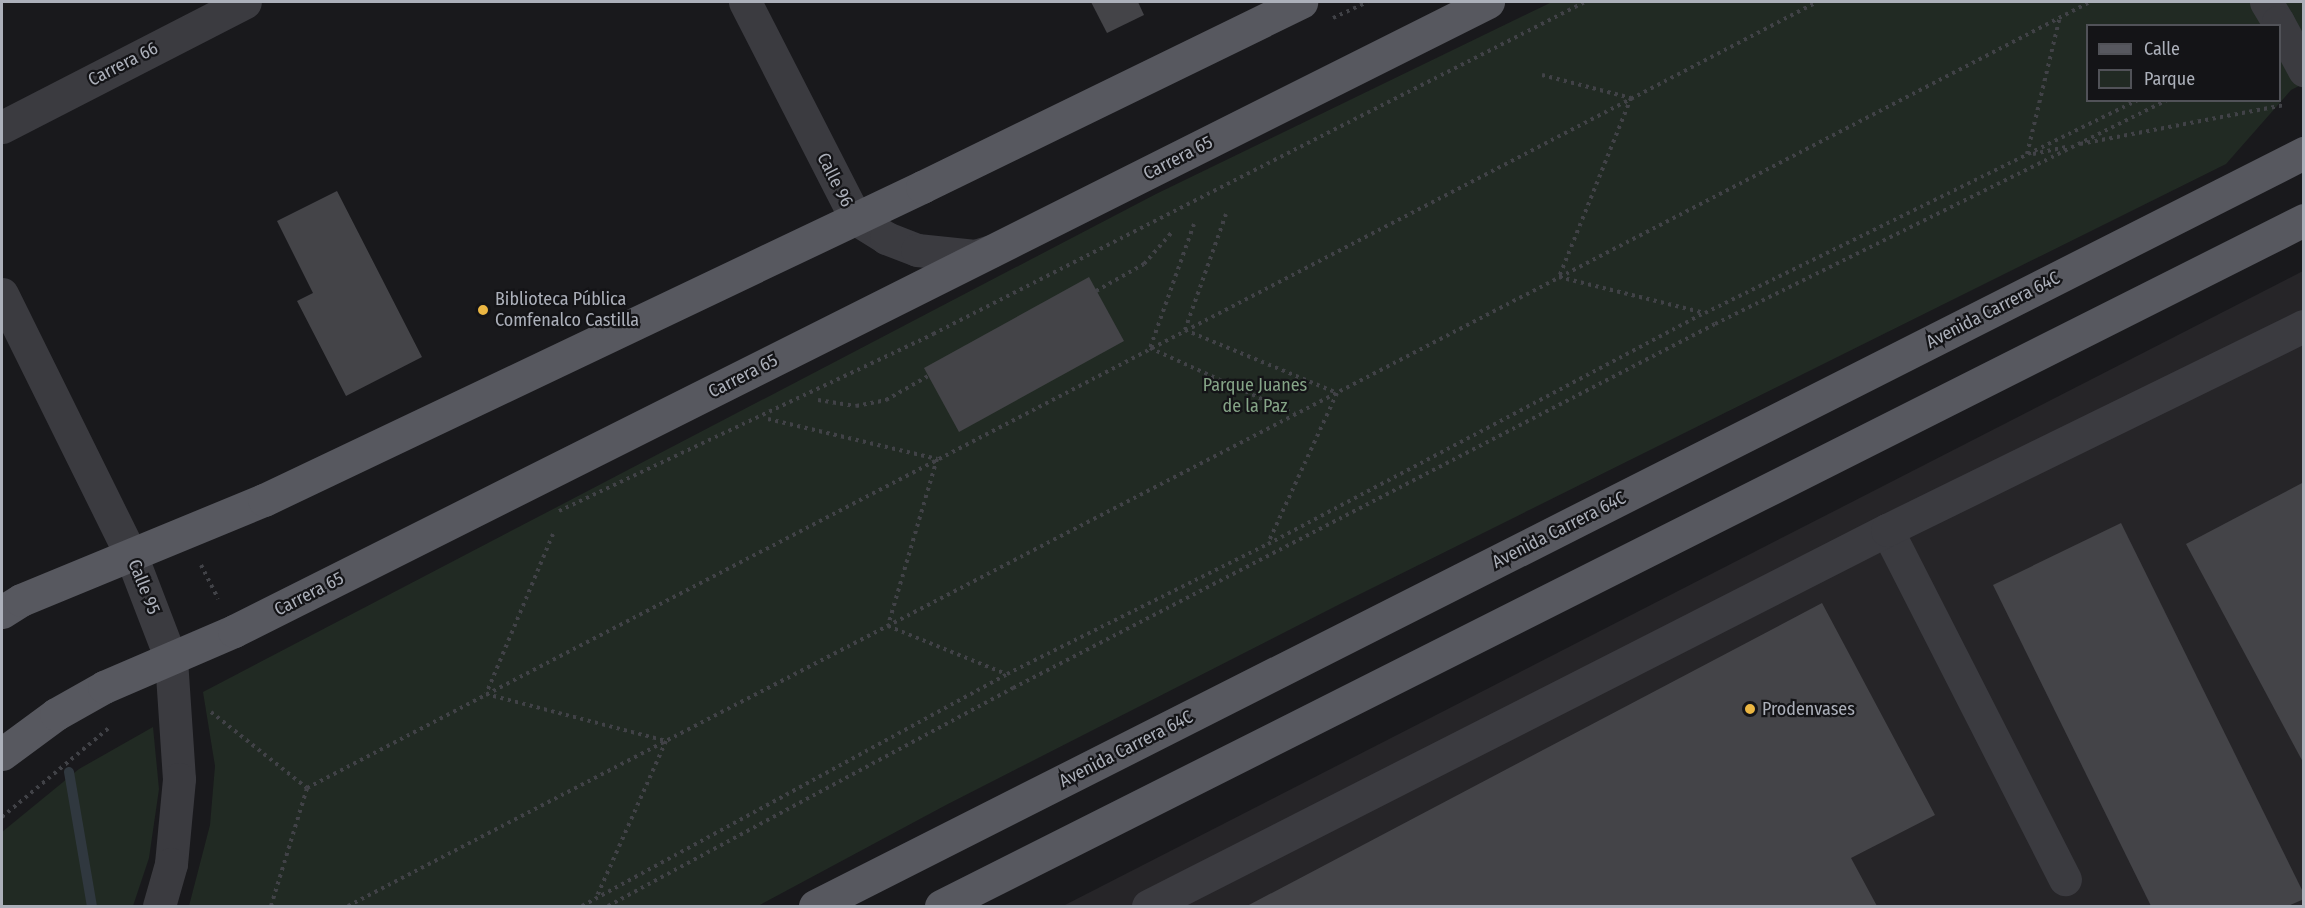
<!DOCTYPE html>
<html>
<head>
<meta charset="utf-8">
<style>
  body { margin:0 }
  #map { position:relative; width:2305px; height:908px; overflow:hidden; background:#19191c; font-family:"Fira Sans Condensed",sans-serif }
  div>[style] { position:absolute }
  .built>* { inset:0; background:#262528 }
  .green>* { inset:0; background:#212a23 }
  .stream>* { height:10px; margin:-5px; padding:0 5px; transform-origin:5px; border-radius:5px; background:#30383f }
  .building>* { inset:0; background:#444448 }
  .path>* { height:4px; margin-top:-2px; transform-origin:0; background:repeating-linear-gradient(90deg,#414247 0 3px,transparent 0 7.5px) }
  .minor>* { height:33px; margin:-16.5px; padding:0 16.5px; transform-origin:16.5px; border-radius:16.5px; background:#3b3b40 }
  .major>* { height:33px; margin:-16.5px; padding:0 16.5px; transform-origin:16.5px; border-radius:16.5px; background:#57585f }
  .minor-bridge>* { height:33px; margin:-16.5px; padding:0 16.5px; transform-origin:16.5px; border-radius:16.5px; background:#3b3b40 }
  .dots>* { width:16px; height:16px; translate:-50% -50%; box-sizing:border-box; border:3px solid #141417; border-radius:50% }
  span { translate:-50% -50%; white-space:nowrap; text-align:center; line-height:1.15; -webkit-text-stroke:4.5px #141417; paint-order:stroke }
  .street-label { font-size:18px; color:#acb0ba }
  .poi-label { font-size:18px; color:#acb0ba }
  .left { translate:0 -50%; text-align:left }
  .park-label { font-size:18px; color:#85a487 }
  .frame { position:absolute; inset:0; border:3px solid #acb0ba; pointer-events:none }
  .legend { position:absolute; left:2086px; top:24px; width:195px; height:78px; box-sizing:border-box; background:#141417; border:2px solid #515258; margin:0; padding:8px 10px; list-style:none; font-size:18px; color:#acb0ba }
  .legend li { display:flex; align-items:center; gap:12px; height:30px }
  .legend b { width:30px; border:2px solid #515258 }
</style>
</head>
<body>
<div id="map">
  <div class="built">
    <div style="clip-path:polygon(2303px 271px,2303px 906px,1063px 906px)"></div>
  </div>
  <div class="green">
    <div style="clip-path:polygon(evenodd,1552px 2px,2303px 2px,2303px 84px,2291px 90px,2226px 164px,1340px 604px,946px 805px,758px 906px,189px 906px,210px 825px,215px 766px,203px 692px,1156px 194px,1552px 2px,2088px 26px,2280px 26px,2280px 100px,2088px 100px,2088px 26px)"></div>
    <div style="clip-path:polygon(153px 727px,159px 789px,149px 858px,133px 906px,2px 906px,2px 832px,79px 769px)"></div>
  </div>
  <div class="stream">
    <div style="left:69px;top:772px;width:136px;rotate:80.3deg"></div>
  </div>
  <div class="building">
    <div style="clip-path:polygon(1091px 2px,1138px 2px,1144px 15px,1107px 33px)"></div>
    <div style="clip-path:polygon(337px 191px,422px 357px,346px 396px,297px 301px,313px 293px,277px 221px)"></div>
    <div style="clip-path:polygon(1089px 277px,1124px 341px,959px 432px,924px 368px)"></div>
    <div style="clip-path:polygon(2304px 482px,2304px 764px,2186px 544px)"></div>
    <div style="clip-path:polygon(2121px 523px,2304px 894px,2304px 899px,2288px 906px,2151px 906px,1993px 585px)"></div>
    <div style="clip-path:polygon(1822px 603px,1935px 815px,1851px 858px,1877px 906px,1247px 906px)"></div>
  </div>
  <div class="path">
    <div style="left:1333px;top:18px;width:38px;rotate:-25deg"></div>
    <div style="left:1542px;top:75px;width:92px;rotate:14.5deg"></div>
    <div style="left:1631px;top:98px;width:193px;rotate:111.9deg"></div>
    <div style="left:1559px;top:277px;width:149px;rotate:13.9deg"></div>
    <div style="left:2080px;top:144px;width:208px;rotate:-10.8deg"></div>
    <div style="left:2027px;top:154px;width:141px;rotate:-76.5deg"></div>
    <div style="left:2033px;top:154px;width:35px;rotate:-12deg"></div>
    <div style="left:1226px;top:214px;width:123px;rotate:109.5deg"></div>
    <div style="left:1185px;top:330px;width:165px;rotate:22.5deg"></div>
    <div style="left:1337px;top:393px;width:165px;rotate:114.7deg"></div>
    <div style="left:1194px;top:224px;width:132px;rotate:109.5deg"></div>
    <div style="left:1150px;top:348px;width:159px;rotate:24.5deg"></div>
    <div style="left:1096px;top:291px;width:55px;rotate:-29.4deg"></div>
    <div style="left:1144px;top:264px;width:44px;rotate:-48.7deg"></div>
    <div style="left:818px;top:400px;width:38px;rotate:9deg"></div>
    <div style="left:856px;top:406px;width:31px;rotate:-11deg"></div>
    <div style="left:886px;top:400px;width:48px;rotate:-29.7deg"></div>
    <div style="left:768px;top:419px;width:174px;rotate:13.3deg"></div>
    <div style="left:937px;top:459px;width:174px;rotate:106.4deg"></div>
    <div style="left:888px;top:626px;width:127px;rotate:22.1deg"></div>
    <div style="left:559px;top:511px;width:414px;rotate:-25.3deg"></div>
    <div style="left:933px;top:334px;width:732px;rotate:-26.99deg"></div>
    <div style="left:553px;top:534px;width:173px;rotate:112.7deg"></div>
    <div style="left:486px;top:694px;width:186px;rotate:14.6deg"></div>
    <div style="left:666px;top:741px;width:172px;rotate:114deg"></div>
    <div style="left:201px;top:565px;width:38px;rotate:63deg"></div>
    <div style="left:211px;top:712px;width:122px;rotate:38.4deg"></div>
    <div style="left:2px;top:817px;width:139px;rotate:-39.8deg"></div>
    <div style="left:271px;top:906px;width:123px;rotate:-73deg"></div>
    <div style="left:307px;top:788px;width:1702px;rotate:-27.5deg"></div>
    <div style="left:348px;top:906px;width:1963px;rotate:-27.43deg"></div>
    <div style="left:582px;top:906px;width:484px;rotate:-28.6deg"></div>
    <div style="left:1007px;top:674px;width:292px;rotate:-26.5deg"></div>
    <div style="left:1268px;top:544px;width:494px;rotate:-27.9deg"></div>
    <div style="left:1705px;top:313px;width:483px;rotate:-26.2deg"></div>
    <div style="left:608px;top:906px;width:460px;rotate:-28.3deg"></div>
    <div style="left:1013px;top:688px;width:791px;rotate:-27.41deg"></div>
    <div style="left:1715px;top:324px;width:504px;rotate:-26.36deg"></div>
  </div>
  <div class="minor">
    <div style="left:745px;top:2px;width:244px;rotate:62.9deg"></div>
    <div style="left:856px;top:219px;width:36px;rotate:32deg"></div>
    <div style="left:886px;top:238px;width:33px;rotate:21deg"></div>
    <div style="left:917px;top:250px;width:58px;rotate:5.9deg"></div>
    <div style="left:975px;top:256px;width:17px;rotate:-17deg"></div>
    <div style="left:2266px;top:2px;width:23px;rotate:59deg"></div>
    <div style="left:2px;top:127px;width:273px;rotate:-27.2deg"></div>
    <div style="left:2px;top:294px;width:291px;rotate:63.7deg"></div>
    <div style="left:131px;top:555px;width:111px;rotate:69deg"></div>
    <div style="left:171px;top:659px;width:120px;rotate:86.2deg"></div>
    <div style="left:179px;top:779px;width:85px;rotate:95.4deg"></div>
    <div style="left:171px;top:864px;width:44px;rotate:105.9deg"></div>
    <div style="left:1887px;top:530px;width:392px;rotate:63deg"></div>
    <div style="left:1148px;top:906px;width:829px;rotate:-26.97deg"></div>
    <div style="left:1887px;top:530px;width:464px;rotate:-26.1deg"></div>
  </div>
  <div class="major">
    <div style="left:2px;top:612px;width:22px;rotate:-32deg"></div>
    <div style="left:21px;top:600px;width:263px;rotate:-22.4deg"></div>
    <div style="left:264px;top:500px;width:729px;rotate:-25.44deg"></div>
    <div style="left:922px;top:187px;width:422px;rotate:-26deg"></div>
    <div style="left:2px;top:754px;width:67px;rotate:-36.5deg"></div>
    <div style="left:56px;top:714px;width:55px;rotate:-29.4deg"></div>
    <div style="left:104px;top:687px;width:142px;rotate:-23.3deg"></div>
    <div style="left:234px;top:631px;width:1403px;rotate:-26.64deg"></div>
    <div style="left:815px;top:906px;width:1669px;rotate:-26.83deg"></div>
    <div style="left:941px;top:906px;width:1526px;rotate:-26.72deg"></div>
  </div>
  <div class="minor-bridge">
    <div style="left:2278px;top:22px;width:55px;rotate:61.6deg"></div>
  </div>
  <div class="dots">
    <div style="left:483px;top:310px;background:#ebb642"></div>
    <div style="left:1750px;top:709px;background:#ebb642"></div>
  </div>
  <div class="street-label">
    <span style="left:123px;top:64px;rotate:-27deg">Carrera 66</span>
    <span style="left:1178px;top:158px;rotate:-27deg">Carrera 65</span>
    <span style="left:835px;top:180px;rotate:63deg">Calle 96</span>
    <span style="left:1993px;top:310px;rotate:-27deg">Avenida Carrera 64C</span>
    <span style="left:743px;top:376px;rotate:-27deg">Carrera 65</span>
    <span style="left:1559px;top:530px;rotate:-27deg">Avenida Carrera 64C</span>
    <span style="left:144px;top:587px;rotate:68deg">Calle 95</span>
    <span style="left:309px;top:594px;rotate:-27deg">Carrera 65</span>
    <span style="left:1126px;top:749px;rotate:-27deg">Avenida Carrera 64C</span>
  </div>
  <div class="poi-label">
    <span class="left" style="left:495px;top:310px">Biblioteca Pública<br>Comfenalco Castilla</span>
    <span class="left" style="left:1762px;top:709px">Prodenvases</span>
  </div>
  <div class="park-label">
    <span style="left:1255px;top:396px">Parque Juanes<br>de la Paz</span>
  </div>
  <div class="frame"></div>
  <ul class="legend">
  <li><b style="height:8px;background:#57585f"></b>Calle</li>
  <li><b style="height:16px;background:#212a23"></b>Parque</li>
  </ul>
</div>
</body>
</html>
